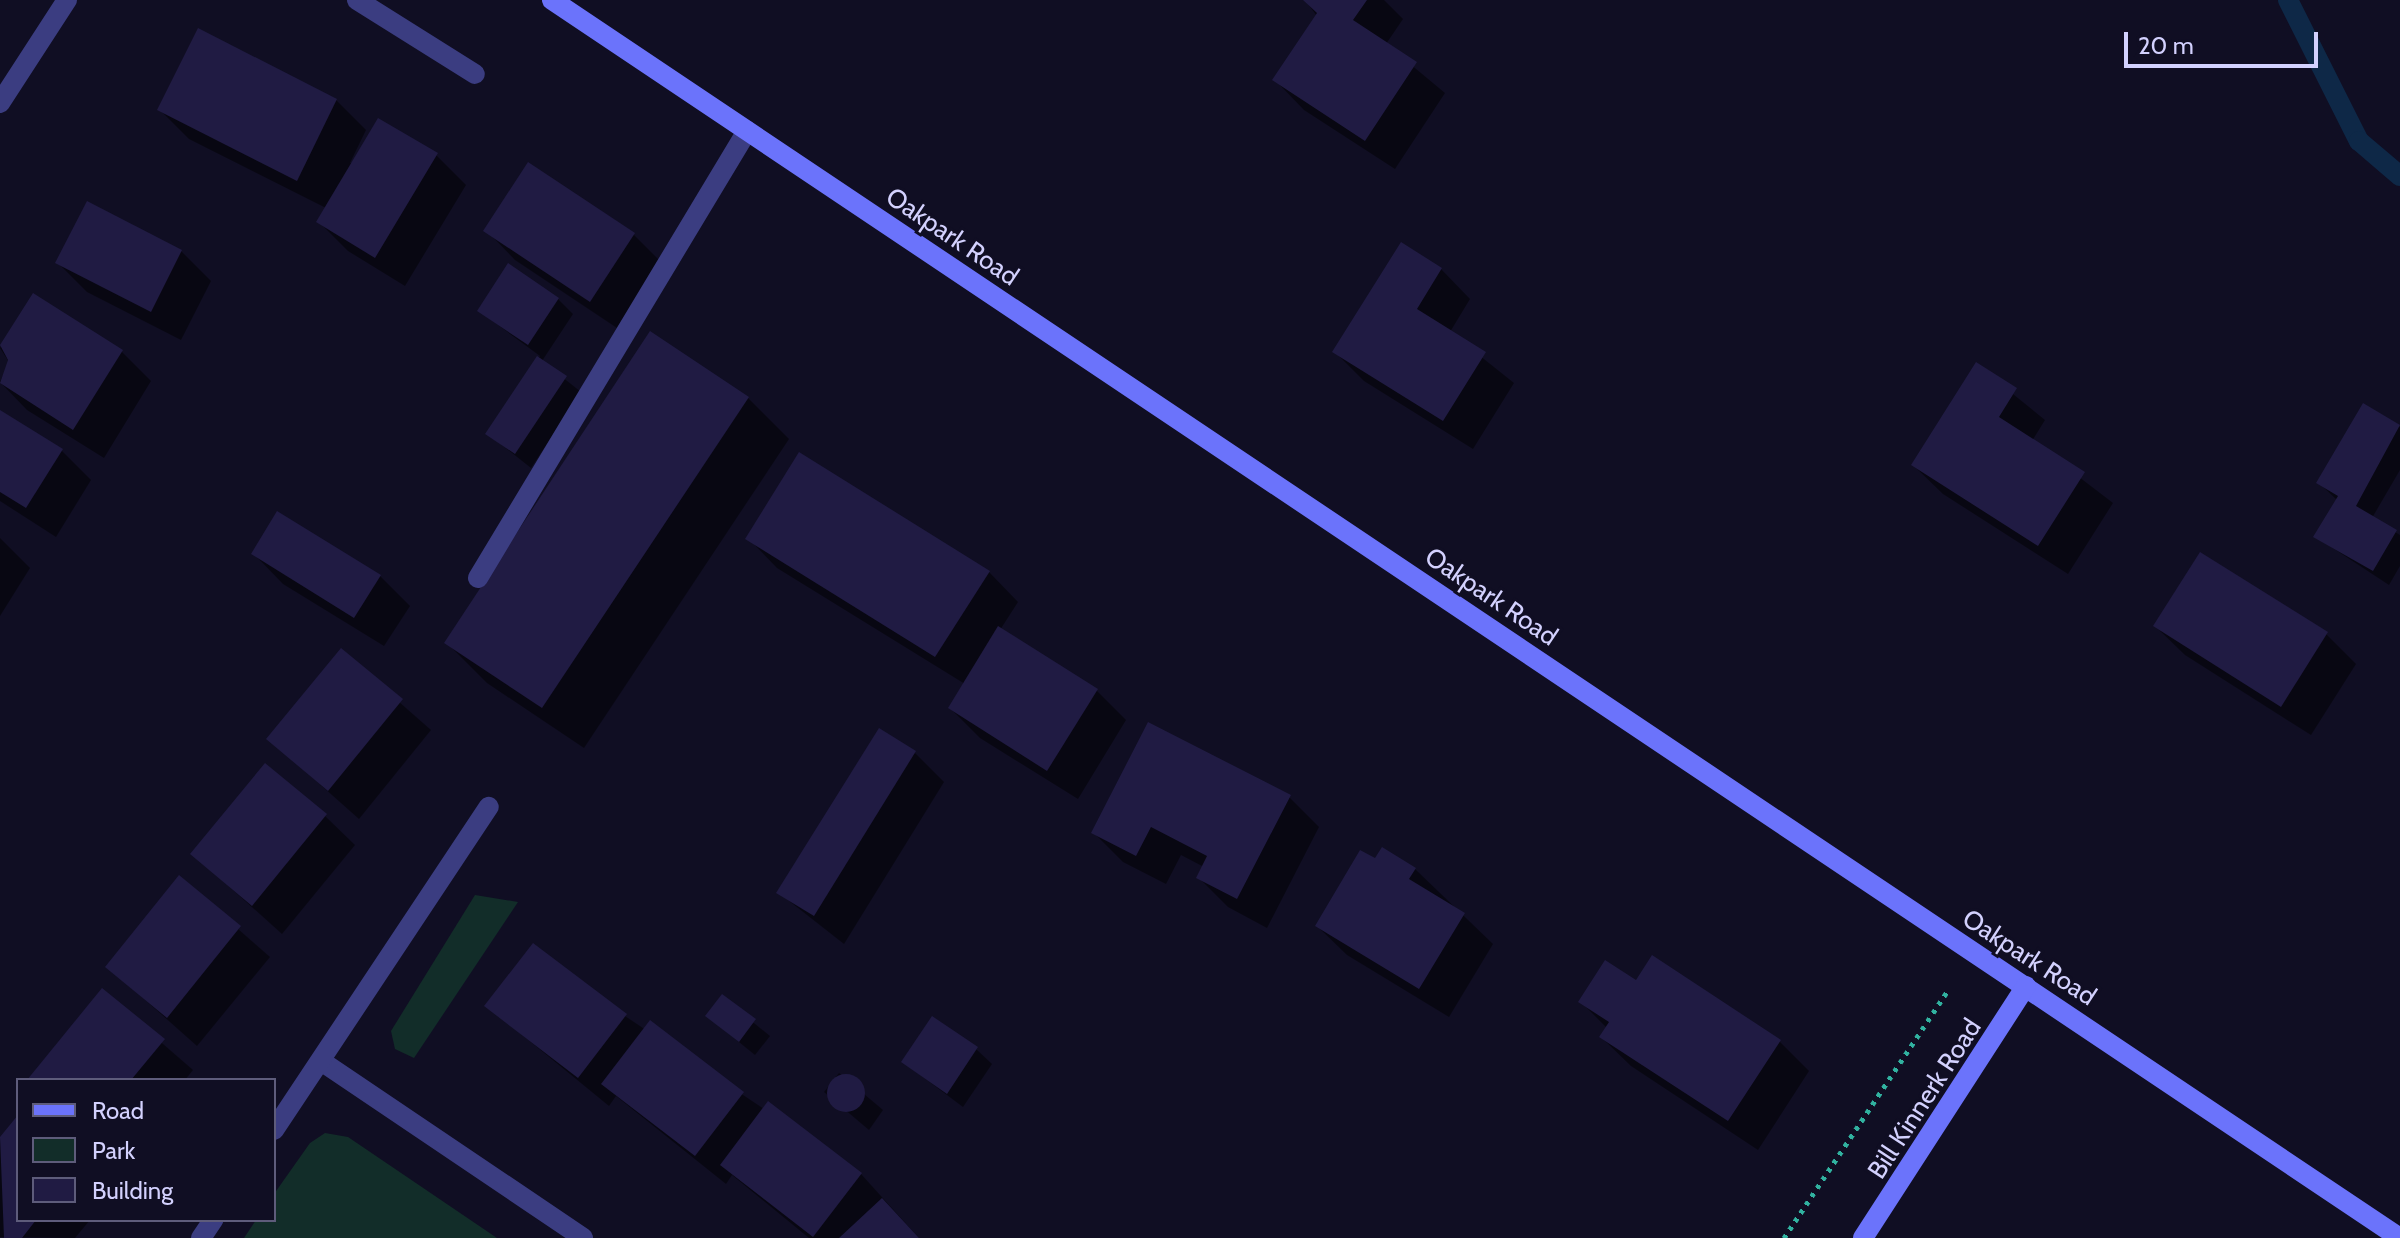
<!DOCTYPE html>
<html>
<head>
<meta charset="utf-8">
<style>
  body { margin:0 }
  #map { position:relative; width:2400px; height:1238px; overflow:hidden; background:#100e23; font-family:Cabin,sans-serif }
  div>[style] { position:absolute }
  .green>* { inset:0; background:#122d29 }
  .shadow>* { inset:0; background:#0007 }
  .stream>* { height:20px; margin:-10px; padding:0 10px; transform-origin:10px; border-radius:10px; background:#0e2847 }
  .building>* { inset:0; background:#201b43 }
  .round { border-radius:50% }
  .path>* { height:5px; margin-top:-2.5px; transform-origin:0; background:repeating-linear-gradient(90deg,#31b2a0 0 4px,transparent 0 10px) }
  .lane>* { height:20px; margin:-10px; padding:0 10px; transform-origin:10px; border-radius:10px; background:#3b3d81 }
  .street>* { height:20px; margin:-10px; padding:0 10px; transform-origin:10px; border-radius:10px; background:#3b3d81 }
  .secondary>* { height:20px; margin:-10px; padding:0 10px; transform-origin:10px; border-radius:10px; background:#6b73fb }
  span { translate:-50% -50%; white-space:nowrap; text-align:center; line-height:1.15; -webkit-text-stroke:6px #100e23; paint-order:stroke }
  .street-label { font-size:26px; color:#d3d1fe }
  .legend { position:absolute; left:16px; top:1078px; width:260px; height:144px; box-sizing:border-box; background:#100e23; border:2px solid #5e5c7b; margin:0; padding:10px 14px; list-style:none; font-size:24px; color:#d3d1fe }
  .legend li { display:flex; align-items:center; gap:16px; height:40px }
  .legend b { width:40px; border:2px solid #5e5c7b }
  .scale { position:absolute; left:2124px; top:32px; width:194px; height:36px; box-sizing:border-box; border:4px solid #d3d1fe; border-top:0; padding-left:10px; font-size:24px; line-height:28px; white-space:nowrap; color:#d3d1fe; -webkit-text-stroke:6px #100e23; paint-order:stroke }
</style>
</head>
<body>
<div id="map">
  <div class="green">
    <div style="clip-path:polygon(475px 895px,518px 902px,414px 1058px,395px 1049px,391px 1031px)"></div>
    <div style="clip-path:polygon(325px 1133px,348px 1137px,497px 1238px,244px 1238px,256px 1220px,274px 1220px,274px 1194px,310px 1143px)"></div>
  </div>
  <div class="shadow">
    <div style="clip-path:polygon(1305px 0,1384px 0,1403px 19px,1386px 44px,1445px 93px,1395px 169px,1304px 110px,1275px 80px,1317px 16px)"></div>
    <div style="clip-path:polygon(336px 100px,366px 130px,350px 163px,436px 155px,466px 185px,405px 286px,348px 251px,318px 221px,326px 208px,189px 139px,160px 110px)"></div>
    <div style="clip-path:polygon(486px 230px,634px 235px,663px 264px,620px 330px,515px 260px)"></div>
    <div style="clip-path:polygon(181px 251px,211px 281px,181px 340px,87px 292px,58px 263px)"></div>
    <div style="clip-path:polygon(1441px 269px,1470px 299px,1450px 332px,1514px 383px,1473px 449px,1364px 381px,1335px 352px)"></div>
    <div style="clip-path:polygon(33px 296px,122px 352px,151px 381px,104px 458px,27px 410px,0 382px,9px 362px,0 348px)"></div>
    <div style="clip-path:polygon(558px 299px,573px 314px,542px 361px,581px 392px,531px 468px,488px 434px,540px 356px,479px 311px)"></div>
    <div style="clip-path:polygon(1977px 365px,2045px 420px,2032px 441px,2113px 503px,2068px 574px,1943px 494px,1913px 465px)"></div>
    <div style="clip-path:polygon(748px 398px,789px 439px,584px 748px,487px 683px,446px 642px)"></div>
    <div style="clip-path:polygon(2363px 406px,2400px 427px,2400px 470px,2372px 518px,2400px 535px,2400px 566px,2389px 585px,2316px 537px,2337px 500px,2319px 483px)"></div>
    <div style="clip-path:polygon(0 413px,62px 451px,91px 480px,56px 537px,0 501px)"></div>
    <div style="clip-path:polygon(0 538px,30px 568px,0 616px)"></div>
    <div style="clip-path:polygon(748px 538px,989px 572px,1018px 602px,1000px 630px,1097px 691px,1126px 720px,1078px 799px,980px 738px,950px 708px,965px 684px,777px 568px)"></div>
    <div style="clip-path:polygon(254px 554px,380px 576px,410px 606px,384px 646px,283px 584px)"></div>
    <div style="clip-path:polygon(2155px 626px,2326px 634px,2356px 664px,2311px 735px,2185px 655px)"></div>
    <div style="clip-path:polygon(341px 651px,431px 730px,359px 819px,269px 739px)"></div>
    <div style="clip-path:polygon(915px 753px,944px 782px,844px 944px,779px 893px)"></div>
    <div style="clip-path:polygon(1289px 797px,1319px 827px,1267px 928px,1228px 907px,1198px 877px,1204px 867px,1181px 855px,1166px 884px,1123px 862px,1093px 832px)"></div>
    <div style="clip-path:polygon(325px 816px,355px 845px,282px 934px,193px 854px)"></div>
    <div style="clip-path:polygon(1376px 861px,1415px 869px,1493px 944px,1449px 1017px,1347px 955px,1317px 926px)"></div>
    <div style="clip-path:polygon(180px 878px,270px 957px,197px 1046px,107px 966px)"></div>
    <div style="clip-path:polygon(1637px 982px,1780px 1042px,1809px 1071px,1758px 1150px,1631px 1066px,1601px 1037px,1607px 1028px,1581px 1002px)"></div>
    <div style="clip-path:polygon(102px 991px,193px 1070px,185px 1080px,30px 1080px)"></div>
    <div style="clip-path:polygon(722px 997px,770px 1036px,755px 1055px,707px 1016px)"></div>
    <div style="clip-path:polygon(487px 1006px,625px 1016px,861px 1174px,919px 1238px,809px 1238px,732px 1175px,726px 1184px,616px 1096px,609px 1106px)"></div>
    <div style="clip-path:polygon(976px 1049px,992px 1064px,963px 1107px,903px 1062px)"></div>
    <div style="clip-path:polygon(839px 1073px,883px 1110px,869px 1130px,824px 1092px)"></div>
    <div style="clip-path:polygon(18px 1118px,18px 1220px,90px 1220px,75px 1238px,0 1237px,0 1140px)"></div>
  </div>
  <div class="stream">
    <div style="left:2288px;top:0;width:158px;rotate:63.3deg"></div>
    <div style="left:2359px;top:141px;width:54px;rotate:40.5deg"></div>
  </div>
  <div class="building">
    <div style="clip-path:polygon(1303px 0,1367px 0,1353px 20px,1417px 62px,1365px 141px,1272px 80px,1317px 13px)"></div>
    <div style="clip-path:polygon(198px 28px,337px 99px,297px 181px,157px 110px)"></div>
    <div style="clip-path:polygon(378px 118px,438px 153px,375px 258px,316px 222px)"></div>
    <div style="clip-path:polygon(528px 162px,635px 233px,590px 302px,483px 231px)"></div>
    <div style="clip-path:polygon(87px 201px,182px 250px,151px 312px,55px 263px)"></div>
    <div style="clip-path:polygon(1401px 242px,1442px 268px,1417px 309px,1486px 352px,1443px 421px,1332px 352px)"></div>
    <div style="clip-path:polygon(508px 263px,559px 298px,528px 345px,477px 311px)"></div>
    <div style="clip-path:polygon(33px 293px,123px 350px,73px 430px,0 383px,8px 360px,0 345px)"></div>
    <div style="clip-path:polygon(650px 331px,749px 397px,542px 708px,444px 643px)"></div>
    <div style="clip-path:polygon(537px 356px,567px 376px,515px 454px,485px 434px)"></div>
    <div style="clip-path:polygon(1976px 362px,2017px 388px,1999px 417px,2085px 472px,2038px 546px,1911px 465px)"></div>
    <div style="clip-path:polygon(2363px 403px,2400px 425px,2356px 506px,2397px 530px,2373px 571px,2313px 537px,2338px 496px,2316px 483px)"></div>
    <div style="clip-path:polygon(0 410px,63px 449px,26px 508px,0 492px)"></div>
    <div style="clip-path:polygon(799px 452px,990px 571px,935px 657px,745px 539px)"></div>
    <div style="clip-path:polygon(277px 511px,381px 575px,354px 618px,251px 554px)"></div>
    <div style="clip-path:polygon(2200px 552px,2328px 632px,2281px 707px,2153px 626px)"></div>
    <div style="clip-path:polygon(998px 626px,1098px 689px,1047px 771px,948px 708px)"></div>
    <div style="clip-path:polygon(341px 648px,403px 699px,328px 791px,266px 739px)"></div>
    <div style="clip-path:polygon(1148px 722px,1291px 795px,1237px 899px,1196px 878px,1207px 856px,1151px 827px,1136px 856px,1091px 833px)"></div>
    <div style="clip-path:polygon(879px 728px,916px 751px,814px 916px,776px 893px)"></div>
    <div style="clip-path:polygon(265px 763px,327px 814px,252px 906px,190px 854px)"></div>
    <div style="clip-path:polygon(1382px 847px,1416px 868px,1409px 879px,1465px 913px,1419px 989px,1315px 926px,1360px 850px,1375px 858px)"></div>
    <div style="clip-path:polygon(179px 875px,241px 926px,167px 1018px,105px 967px)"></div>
    <div style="clip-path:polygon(533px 943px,627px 1014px,578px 1078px,484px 1006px)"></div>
    <div style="clip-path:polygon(1652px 955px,1781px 1040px,1728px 1121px,1599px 1037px,1609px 1022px,1578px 1002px,1605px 960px,1636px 980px)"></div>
    <div style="clip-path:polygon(102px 988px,165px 1039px,131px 1080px,27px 1080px)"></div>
    <div style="clip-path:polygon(722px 994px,756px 1019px,739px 1042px,705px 1016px)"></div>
    <div style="clip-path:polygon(932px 1016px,978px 1047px,947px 1094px,901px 1062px)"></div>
    <div style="clip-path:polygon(650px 1020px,744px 1092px,695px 1156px,601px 1084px)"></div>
    <div class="round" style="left:827px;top:1074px;width:38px;height:38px"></div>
    <div style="clip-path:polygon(768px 1101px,862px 1173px,813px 1237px,720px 1165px)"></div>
    <div style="clip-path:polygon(18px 1115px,18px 1220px,36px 1220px,22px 1238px,4px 1238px,0 1137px)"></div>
    <div style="clip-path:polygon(882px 1198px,919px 1238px,839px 1238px)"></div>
  </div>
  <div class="path">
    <div style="left:1784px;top:1238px;width:299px;rotate:-56.5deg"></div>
  </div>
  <div class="lane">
    <div style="left:478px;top:578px;width:522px;rotate:-58.96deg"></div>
  </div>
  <div class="street">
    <div style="left:357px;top:0;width:139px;rotate:32.1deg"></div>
    <div style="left:0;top:103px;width:123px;rotate:-57deg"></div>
    <div style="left:321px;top:1061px;width:316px;rotate:34deg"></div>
    <div style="left:274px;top:1130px;width:388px;rotate:-56.4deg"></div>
    <div style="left:201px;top:1238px;width:22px;rotate:-56deg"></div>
  </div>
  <div class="secondary">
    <div style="left:552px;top:0;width:2224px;rotate:33.82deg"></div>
    <div style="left:1863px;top:1238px;width:300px;rotate:-57.1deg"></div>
  </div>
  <div class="street-label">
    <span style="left:952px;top:237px;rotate:34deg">Oakpark Road</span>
    <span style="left:1491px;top:597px;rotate:34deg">Oakpark Road</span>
    <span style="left:2029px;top:958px;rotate:33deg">Oakpark Road</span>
    <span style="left:1925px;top:1099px;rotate:-57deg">Bill Kinnerk Road</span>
  </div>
  <ul class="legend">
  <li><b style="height:10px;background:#6b73fb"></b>Road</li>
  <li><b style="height:22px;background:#122d29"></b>Park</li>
  <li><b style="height:22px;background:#201b43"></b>Building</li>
  </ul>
  <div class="scale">20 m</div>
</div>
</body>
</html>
